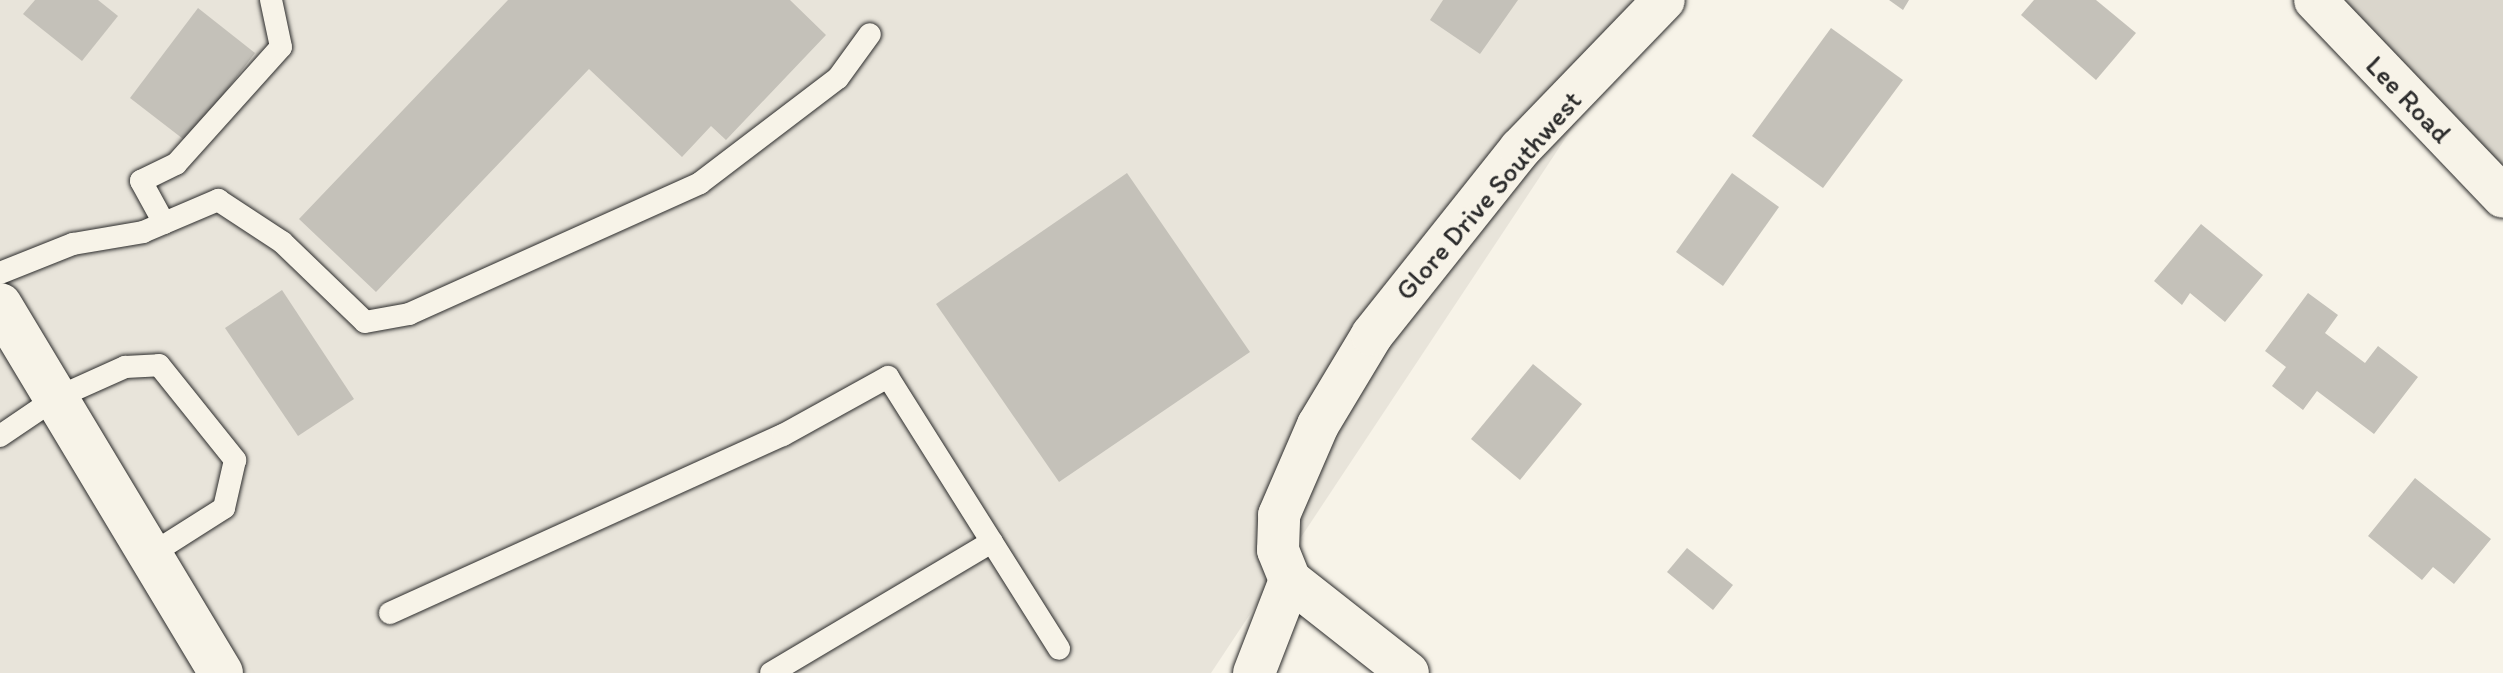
<!DOCTYPE html>
<html>
<head>
<meta charset="utf-8">
<style>
  body { margin:0 }
  #map { position:relative; width:2503px; height:673px; overflow:hidden; background:#f7f3e8; font-family:Itim,sans-serif }
  div>[style] { position:absolute }
  .built>* { inset:0; background:#e8e4da }
  .green>* { inset:0; background:#dad6cc }
  .building>* { inset:0; background:#c4c1b9 }
  .roads { filter:drop-shadow(0 0 2px #2b2b2b) drop-shadow(0 0 2px #2b2b2b) }
  .lane>* { height:22px; margin:-11px; padding:0 11px; transform-origin:11px; border-radius:11px; background:#f7f3e8 }
  .street>* { height:42px; margin:-21px; padding:0 21px; transform-origin:21px; border-radius:21px; background:#f7f3e8 }
  .primary>* { height:44px; margin:-22px; padding:0 22px; transform-origin:22px; border-radius:22px; background:#f7f3e8 }
  span { translate:-50% -50%; white-space:nowrap; text-align:center; line-height:1.15; -webkit-text-stroke:6px #f7f3e8; paint-order:stroke }
  .street-label { font-size:28px; color:#2b2b2b }
</style>
</head>
<body>
<div id="map">
  <div class="built">
    <div style="clip-path:polygon(0 0,1657px 0,1211px 673px,0 673px)"></div>
  </div>
  <div class="green">
    <div style="clip-path:polygon(2334px 0,2503px 0,2503px 185px)"></div>
  </div>
  <div class="building">
    <div style="clip-path:polygon(35px 0,98px 0,118px 16px,82px 61px,23px 14px)"></div>
    <div style="clip-path:polygon(508px 0,790px 0,826px 35px,726px 140px,711px 126px,682px 157px,589px 69px,376px 292px,299px 219px)"></div>
    <div style="clip-path:polygon(1443px 0,1518px 0,1480px 54px,1430px 20px)"></div>
    <div style="clip-path:polygon(1889px 0,1909px 0,1903px 10px)"></div>
    <div style="clip-path:polygon(2034px 0,2096px 0,2136px 33px,2096px 80px,2021px 15px)"></div>
    <div style="clip-path:polygon(198px 8px,255px 53px,187px 142px,130px 98px)"></div>
    <div style="clip-path:polygon(1831px 28px,1903px 80px,1823px 188px,1752px 136px)"></div>
    <div style="clip-path:polygon(1127px 173px,1250px 352px,1059px 482px,936px 304px)"></div>
    <div style="clip-path:polygon(1732px 173px,1779px 207px,1723px 286px,1676px 252px)"></div>
    <div style="clip-path:polygon(2201px 224px,2263px 275px,2225px 322px,2190px 293px,2182px 305px,2154px 281px)"></div>
    <div style="clip-path:polygon(282px 290px,354px 399px,298px 436px,225px 328px)"></div>
    <div style="clip-path:polygon(2308px 293px,2338px 315px,2325px 333px,2365px 363px,2378px 346px,2418px 377px,2374px 434px,2317px 391px,2303px 410px,2272px 386px,2286px 367px,2265px 351px)"></div>
    <div style="clip-path:polygon(1533px 364px,1582px 404px,1520px 480px,1471px 439px)"></div>
    <div style="clip-path:polygon(2415px 478px,2491px 539px,2454px 584px,2433px 567px,2422px 580px,2368px 536px)"></div>
    <div style="clip-path:polygon(1687px 548px,1733px 585px,1713px 610px,1667px 572px)"></div>
  </div>
  <div class="roads">
    <div class="lane">
      <div style="left:164px;top:223px;width:48px;rotate:-118.7deg"></div>
      <div style="left:141px;top:181px;width:39px;rotate:-26deg"></div>
      <div style="left:176px;top:164px;width:157px;rotate:-48.1deg"></div>
      <div style="left:281px;top:47px;width:48px;rotate:-102deg"></div>
      <div style="left:0;top:273px;width:79px;rotate:-21.7deg"></div>
      <div style="left:73px;top:244px;width:71px;rotate:-9.7deg"></div>
      <div style="left:143px;top:232px;width:82px;rotate:-23.1deg"></div>
      <div style="left:218px;top:200px;width:77px;rotate:33.3deg"></div>
      <div style="left:282px;top:242px;width:115px;rotate:43.9deg"></div>
      <div style="left:365px;top:322px;width:45px;rotate:-10.3deg"></div>
      <div style="left:409px;top:314px;width:319px;rotate:-24.2deg"></div>
      <div style="left:700px;top:183px;width:173px;rotate:-37.3deg"></div>
      <div style="left:838px;top:78px;width:54px;rotate:-54deg"></div>
      <div style="left:0;top:436px;width:68px;rotate:-34.2deg"></div>
      <div style="left:56px;top:398px;width:76px;rotate:-24.2deg"></div>
      <div style="left:125px;top:367px;width:34px;rotate:-3deg"></div>
      <div style="left:159px;top:365px;width:122px;rotate:51.3deg"></div>
      <div style="left:235px;top:460px;width:49px;rotate:102.9deg"></div>
      <div style="left:224px;top:508px;width:88px;rotate:147.6deg"></div>
      <div style="left:390px;top:613px;width:431px;rotate:-24.4deg"></div>
      <div style="left:783px;top:435px;width:120px;rotate:-28.9deg"></div>
      <div style="left:888px;top:377px;width:321px;rotate:57.8deg"></div>
      <div style="left:771px;top:673px;width:257px;rotate:-30.7deg"></div>
    </div>
    <div class="street">
      <div style="left:2315px;top:0;width:272px;rotate:46.3deg"></div>
      <div style="left:1290px;top:580px;width:150px;rotate:38.2deg"></div>
      <div style="left:1254px;top:673px;width:100px;rotate:-68.8deg"></div>
      <div style="left:1290px;top:580px;width:32px;rotate:-112deg"></div>
      <div style="left:1278px;top:550px;width:35px;rotate:-88deg"></div>
      <div style="left:1279px;top:515px;width:98px;rotate:-66.6deg"></div>
      <div style="left:1318px;top:425px;width:105px;rotate:-59deg"></div>
      <div style="left:1372px;top:335px;width:238px;rotate:-51.5deg"></div>
      <div style="left:1520px;top:149px;width:207px;rotate:-46deg"></div>
    </div>
    <div class="primary">
      <div style="left:0;top:305px;width:429px;rotate:59deg"></div>
    </div>
  </div>
  <div class="street-label">
    <span style="left:2409px;top:99px;rotate:46deg">Lee Road</span>
    <span style="left:1488px;top:195px;rotate:-49deg">Glore Drive Southwest</span>
  </div>
</div>
</body>
</html>
